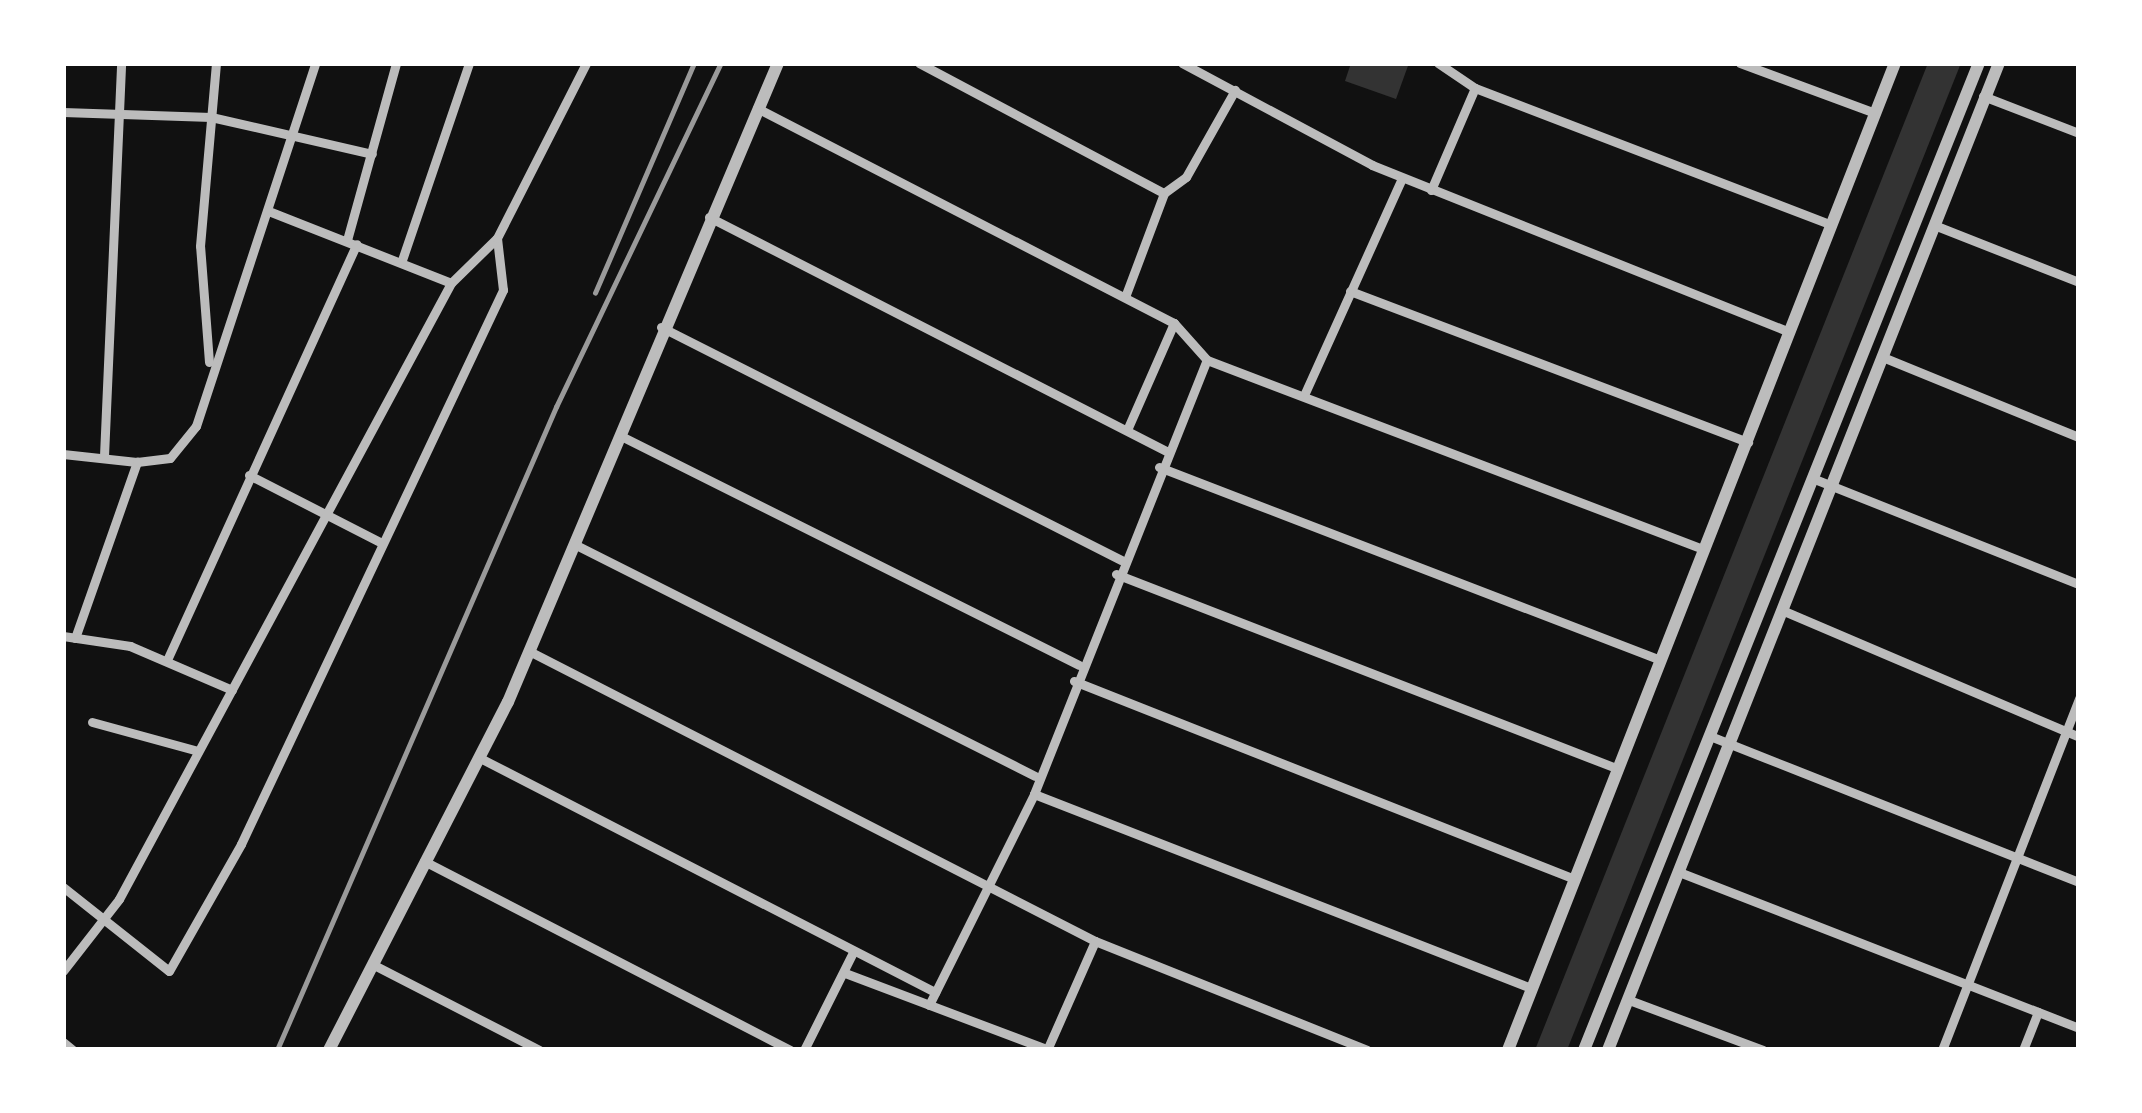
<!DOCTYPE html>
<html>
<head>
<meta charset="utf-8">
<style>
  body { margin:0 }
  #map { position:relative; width:2142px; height:1113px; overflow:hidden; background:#111; font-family:Mulish,sans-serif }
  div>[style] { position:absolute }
  .water>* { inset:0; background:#333 }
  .minor>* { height:9px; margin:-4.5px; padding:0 4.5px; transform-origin:4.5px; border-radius:4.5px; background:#bcbcbc }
  .tertiary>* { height:12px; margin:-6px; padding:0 6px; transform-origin:6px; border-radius:6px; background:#bcbcbc }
  .rail>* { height:4.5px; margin:-2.25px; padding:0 2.25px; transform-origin:2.25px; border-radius:2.25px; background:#9a9a9a }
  span { translate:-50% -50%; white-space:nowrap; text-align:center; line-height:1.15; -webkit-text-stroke:12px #fff; paint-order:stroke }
  .frame { position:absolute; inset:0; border:66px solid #fff; pointer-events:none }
</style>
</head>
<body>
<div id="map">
  <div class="water">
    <div style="clip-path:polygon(1351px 63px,1409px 63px,1396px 99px,1345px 81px)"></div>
    <div style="clip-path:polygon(1928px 63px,1961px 63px,1567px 1050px,1535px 1050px)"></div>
  </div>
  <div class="minor">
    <div style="left:919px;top:63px;width:277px;rotate:28deg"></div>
    <div style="left:1182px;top:63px;width:216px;rotate:28.2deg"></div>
    <div style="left:1372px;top:165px;width:449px;rotate:21.8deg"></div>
    <div style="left:1438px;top:63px;width:45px;rotate:34deg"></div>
    <div style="left:1475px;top:88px;width:382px;rotate:21deg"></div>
    <div style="left:1740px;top:63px;width:144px;rotate:20.3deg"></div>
    <div style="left:1983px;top:96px;width:103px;rotate:21.1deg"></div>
    <div style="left:757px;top:108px;width:469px;rotate:27.3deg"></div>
    <div style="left:1174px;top:323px;width:50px;rotate:48.3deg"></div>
    <div style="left:63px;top:112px;width:148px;rotate:1.9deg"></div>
    <div style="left:211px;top:117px;width:165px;rotate:12.9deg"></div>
    <div style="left:1431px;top:190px;width:111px;rotate:-66.7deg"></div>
    <div style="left:271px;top:212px;width:193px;rotate:21.5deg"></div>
    <div style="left:709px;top:217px;width:513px;rotate:27.11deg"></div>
    <div style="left:1934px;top:225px;width:156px;rotate:21.5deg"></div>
    <div style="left:347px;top:240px;width:184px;rotate:-74.5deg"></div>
    <div style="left:402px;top:260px;width:208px;rotate:-71.2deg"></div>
    <div style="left:1350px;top:291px;width:426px;rotate:20.8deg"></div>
    <div style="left:1125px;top:297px;width:111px;rotate:-69.4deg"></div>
    <div style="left:1164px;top:193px;width:27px;rotate:-36deg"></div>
    <div style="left:1186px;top:177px;width:100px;rotate:-60.6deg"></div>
    <div style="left:661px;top:327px;width:516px;rotate:26.86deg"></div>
    <div style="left:1885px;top:358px;width:209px;rotate:22.2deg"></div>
    <div style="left:1207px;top:360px;width:531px;rotate:20.86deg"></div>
    <div style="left:209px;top:362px;width:116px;rotate:-94.4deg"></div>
    <div style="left:200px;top:246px;width:184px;rotate:-85deg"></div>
    <div style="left:1305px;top:393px;width:236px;rotate:-65.7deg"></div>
    <div style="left:1127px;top:430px;width:117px;rotate:-66.3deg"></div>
    <div style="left:621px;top:436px;width:512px;rotate:26.57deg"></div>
    <div style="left:63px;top:454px;width:74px;rotate:6.2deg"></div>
    <div style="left:104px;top:456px;width:393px;rotate:-87.5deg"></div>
    <div style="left:1159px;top:467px;width:535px;rotate:21.05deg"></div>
    <div style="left:249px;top:475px;width:147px;rotate:27.1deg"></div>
    <div style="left:1812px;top:478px;width:287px;rotate:21.7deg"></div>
    <div style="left:574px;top:544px;width:516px;rotate:26.71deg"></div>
    <div style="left:1116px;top:574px;width:536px;rotate:21.21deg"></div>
    <div style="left:1784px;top:611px;width:321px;rotate:23.1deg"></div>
    <div style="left:63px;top:636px;width:68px;rotate:8.5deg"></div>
    <div style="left:130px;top:646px;width:111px;rotate:23.3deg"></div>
    <div style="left:75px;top:638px;width:187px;rotate:-70.6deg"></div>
    <div style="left:137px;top:462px;width:33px;rotate:-7deg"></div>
    <div style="left:170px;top:458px;width:41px;rotate:-50.9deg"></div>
    <div style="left:196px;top:426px;width:382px;rotate:-71.8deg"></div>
    <div style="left:529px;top:651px;width:636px;rotate:27.13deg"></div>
    <div style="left:1095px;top:941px;width:293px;rotate:21.8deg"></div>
    <div style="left:167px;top:660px;width:457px;rotate:-65.5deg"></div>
    <div style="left:1074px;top:681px;width:536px;rotate:21.58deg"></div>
    <div style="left:92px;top:722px;width:110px;rotate:15.3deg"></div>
    <div style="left:1710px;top:736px;width:397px;rotate:21.6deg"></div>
    <div style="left:480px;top:758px;width:512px;rotate:27.22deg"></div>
    <div style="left:1034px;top:794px;width:534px;rotate:21.32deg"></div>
    <div style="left:424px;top:861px;width:412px;rotate:27.3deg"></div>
    <div style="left:1679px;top:872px;width:429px;rotate:21.3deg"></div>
    <div style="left:63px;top:887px;width:135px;rotate:38.4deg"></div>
    <div style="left:169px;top:971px;width:146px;rotate:-60.4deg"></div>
    <div style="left:241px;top:844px;width:613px;rotate:-64.69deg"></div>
    <div style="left:503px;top:290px;width:52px;rotate:-96.6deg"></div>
    <div style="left:372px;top:964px;width:188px;rotate:27.2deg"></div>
    <div style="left:63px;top:971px;width:91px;rotate:-52.1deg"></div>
    <div style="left:119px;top:899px;width:700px;rotate:-61.68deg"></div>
    <div style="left:451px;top:283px;width:64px;rotate:-44.4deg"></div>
    <div style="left:497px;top:238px;width:196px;rotate:-63deg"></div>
    <div style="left:845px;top:973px;width:218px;rotate:20.7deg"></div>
    <div style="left:1629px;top:1000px;width:143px;rotate:20.5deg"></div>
    <div style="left:929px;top:1005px;width:236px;rotate:-63.5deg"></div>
    <div style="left:1034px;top:794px;width:467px;rotate:-68.3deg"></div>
    <div style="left:63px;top:1042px;width:13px;rotate:39deg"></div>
    <div style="left:804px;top:1050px;width:110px;rotate:-63.4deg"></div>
    <div style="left:1047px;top:1050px;width:119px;rotate:-66.2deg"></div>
    <div style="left:1942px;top:1050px;width:378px;rotate:-68.7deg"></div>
    <div style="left:2023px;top:1050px;width:41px;rotate:-68.5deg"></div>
  </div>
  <div class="tertiary">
    <div style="left:329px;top:1050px;width:391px;rotate:-62.8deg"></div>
    <div style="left:508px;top:702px;width:694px;rotate:-67.09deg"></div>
    <div style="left:1508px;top:1050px;width:1060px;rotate:-68.59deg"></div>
    <div style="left:1584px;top:1050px;width:1063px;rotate:-68.19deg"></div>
    <div style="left:1608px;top:1050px;width:1062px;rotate:-68.39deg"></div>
  </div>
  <div class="rail">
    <div style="left:595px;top:293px;width:250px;rotate:-66.7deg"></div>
    <div style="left:277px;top:1050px;width:701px;rotate:-66.54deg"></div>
    <div style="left:556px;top:407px;width:382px;rotate:-64.4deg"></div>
  </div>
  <div class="frame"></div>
</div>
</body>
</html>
